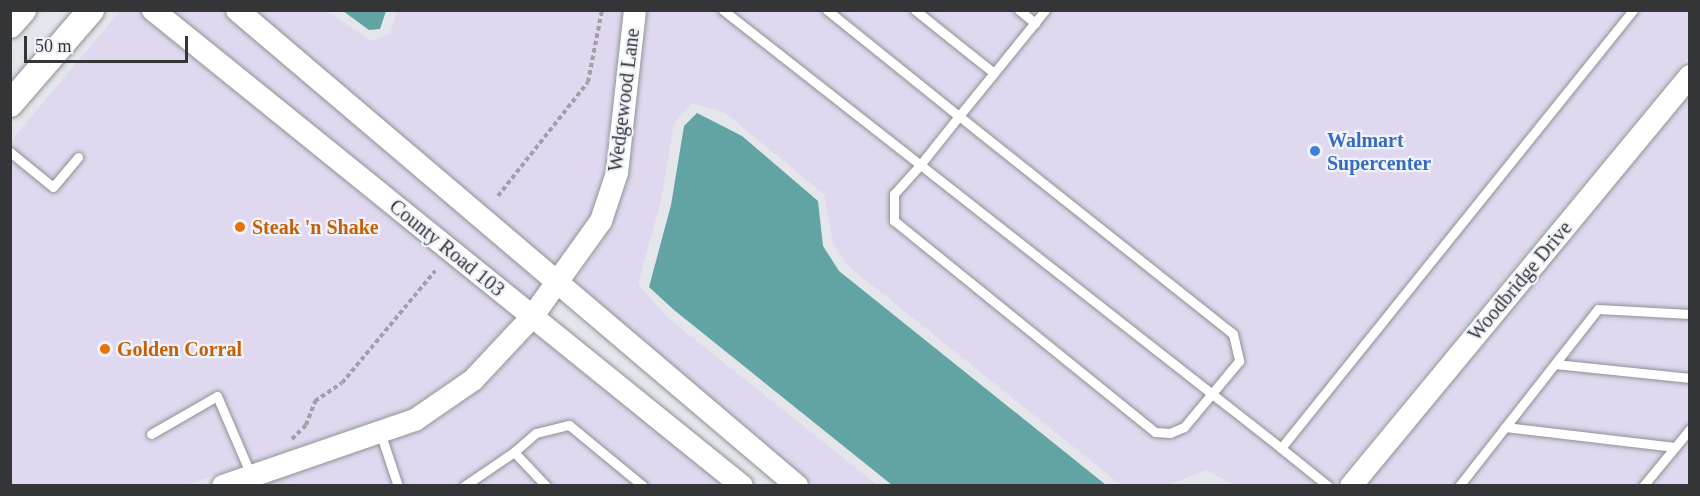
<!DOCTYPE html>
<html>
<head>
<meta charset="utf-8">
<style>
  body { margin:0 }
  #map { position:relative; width:1700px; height:496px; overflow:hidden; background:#e4e6ec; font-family:Georgia,serif }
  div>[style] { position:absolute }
  .commercial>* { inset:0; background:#dfd8ee }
  .water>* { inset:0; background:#62a4a4 }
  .path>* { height:4px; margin-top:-2px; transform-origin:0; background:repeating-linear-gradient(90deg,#9fa1a6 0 4.5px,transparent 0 7.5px) }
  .roads { filter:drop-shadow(0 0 2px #8e9096) drop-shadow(0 0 2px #8e9096) }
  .service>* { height:9px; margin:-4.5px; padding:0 4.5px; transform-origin:4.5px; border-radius:4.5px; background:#fff }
  .tertiary>* { height:22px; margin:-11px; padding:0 11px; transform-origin:11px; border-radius:11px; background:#fff }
  .secondary>* { height:26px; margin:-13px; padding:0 13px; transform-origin:13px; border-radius:13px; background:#fff }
  .dots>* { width:16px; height:16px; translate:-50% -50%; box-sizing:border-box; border:3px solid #f1f3fa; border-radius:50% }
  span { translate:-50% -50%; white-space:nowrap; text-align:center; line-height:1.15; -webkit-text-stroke:4.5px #f1f3fa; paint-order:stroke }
  .street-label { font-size:20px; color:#343537 }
  .shop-label { font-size:20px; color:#366cbe; font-weight:700 }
  .left { translate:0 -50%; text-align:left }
  .food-label { font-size:20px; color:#c56008; font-weight:700 }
  .frame { position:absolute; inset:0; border:12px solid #343537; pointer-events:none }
  .scale { position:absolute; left:24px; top:36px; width:164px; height:27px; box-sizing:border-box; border:3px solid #343537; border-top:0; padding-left:8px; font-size:18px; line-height:21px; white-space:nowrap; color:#343537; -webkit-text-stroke:4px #f1f3fa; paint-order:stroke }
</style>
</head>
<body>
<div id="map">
  <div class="commercial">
    <div style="clip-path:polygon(120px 11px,135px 11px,515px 317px,465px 370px,409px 409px,186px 485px,11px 486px,11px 141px)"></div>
    <div style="clip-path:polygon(170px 11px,220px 11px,542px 284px,529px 300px)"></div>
    <div style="clip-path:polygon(254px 11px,326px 11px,372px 41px,390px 34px,397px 11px,623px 11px,605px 169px,590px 215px,555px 266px)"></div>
    <div style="clip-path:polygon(647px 11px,1689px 11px,1689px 56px,1334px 485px,1234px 485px,1206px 470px,1168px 485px,1121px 485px,847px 265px,833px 243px,824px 194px,724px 112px,692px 103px,674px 123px,661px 201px,638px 284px,668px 318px,877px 485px,814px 485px,575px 282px,611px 228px,629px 178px)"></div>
    <div style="clip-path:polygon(1689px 96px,1689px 485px,1367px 485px)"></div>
    <div style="clip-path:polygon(534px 333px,724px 485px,254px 486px,423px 430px,483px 388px)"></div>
  </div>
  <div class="water">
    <div style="clip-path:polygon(343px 11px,386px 11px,380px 29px,369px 30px)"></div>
    <div style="clip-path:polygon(697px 113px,742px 136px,818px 201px,823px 246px,839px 271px,1106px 485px,892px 485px,674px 310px,649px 287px,671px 205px,684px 126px)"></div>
  </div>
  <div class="path">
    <div style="left:498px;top:196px;width:145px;rotate:-51.7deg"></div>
    <div style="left:588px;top:82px;width:73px;rotate:-79deg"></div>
    <div style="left:292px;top:439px;width:20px;rotate:-45deg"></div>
    <div style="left:306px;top:425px;width:26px;rotate:-69deg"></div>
    <div style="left:315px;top:401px;width:32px;rotate:-34deg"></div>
    <div style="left:342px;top:383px;width:146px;rotate:-50.3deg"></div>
  </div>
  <div class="roads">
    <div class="service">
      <div style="left:723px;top:10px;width:709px;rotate:38.13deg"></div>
      <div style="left:1281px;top:448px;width:562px;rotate:-51.21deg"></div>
      <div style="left:827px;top:10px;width:169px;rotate:38.8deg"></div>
      <div style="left:959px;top:116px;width:350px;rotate:38.5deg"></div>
      <div style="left:1233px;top:334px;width:28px;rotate:77deg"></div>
      <div style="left:1239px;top:361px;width:86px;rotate:129.8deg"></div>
      <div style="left:1184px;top:427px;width:15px;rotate:157deg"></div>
      <div style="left:1170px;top:433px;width:15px;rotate:-176deg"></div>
      <div style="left:1155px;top:432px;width:336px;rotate:-141deg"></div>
      <div style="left:894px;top:221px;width:27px;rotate:-90deg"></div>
      <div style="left:894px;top:194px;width:39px;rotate:-48deg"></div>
      <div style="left:920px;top:165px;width:63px;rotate:-51.5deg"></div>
      <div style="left:959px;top:116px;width:55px;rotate:-50.9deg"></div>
      <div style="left:994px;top:73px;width:81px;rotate:-51deg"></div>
      <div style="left:915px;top:10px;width:101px;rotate:38.6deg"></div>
      <div style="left:1019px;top:10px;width:21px;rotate:39deg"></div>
      <div style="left:10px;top:152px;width:55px;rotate:39.1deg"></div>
      <div style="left:53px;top:187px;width:39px;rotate:-50deg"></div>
      <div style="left:1555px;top:364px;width:136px;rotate:5.9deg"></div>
      <div style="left:1505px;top:427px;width:171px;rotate:6.7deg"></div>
      <div style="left:380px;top:432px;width:57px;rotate:71.6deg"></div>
      <div style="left:151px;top:434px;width:76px;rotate:-29.9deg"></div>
      <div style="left:217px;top:396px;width:86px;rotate:66.7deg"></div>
      <div style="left:1281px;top:448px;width:60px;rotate:39deg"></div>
      <div style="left:514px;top:452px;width:29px;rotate:-41deg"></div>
      <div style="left:536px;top:433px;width:34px;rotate:-14deg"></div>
      <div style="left:569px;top:425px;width:96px;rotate:39.5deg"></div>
      <div style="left:464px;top:486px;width:60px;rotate:-34.2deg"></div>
      <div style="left:514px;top:452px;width:47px;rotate:46.7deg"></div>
      <div style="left:1459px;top:486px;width:225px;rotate:-51.9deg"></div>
      <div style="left:1598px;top:309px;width:92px;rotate:3.1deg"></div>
      <div style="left:1643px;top:486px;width:74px;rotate:-50.5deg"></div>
    </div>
    <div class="tertiary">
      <div style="left:153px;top:10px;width:757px;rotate:38.94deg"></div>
      <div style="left:237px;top:10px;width:735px;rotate:40.36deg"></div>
      <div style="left:223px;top:486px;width:203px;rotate:-19deg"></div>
      <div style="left:415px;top:420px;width:70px;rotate:-34.6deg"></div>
      <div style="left:473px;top:380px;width:86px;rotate:-46.9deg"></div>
      <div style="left:532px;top:317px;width:118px;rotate:-54.3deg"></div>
      <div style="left:601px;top:221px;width:51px;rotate:-71.6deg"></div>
      <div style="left:617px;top:173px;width:164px;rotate:-83.7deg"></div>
      <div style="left:1351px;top:486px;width:532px;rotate:-50.42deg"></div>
    </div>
    <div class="secondary">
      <div style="left:10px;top:25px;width:20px;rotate:-49deg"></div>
      <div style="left:10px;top:104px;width:124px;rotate:-49.2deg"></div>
    </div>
  </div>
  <div class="dots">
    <div style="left:1315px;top:151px;background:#3f7fe0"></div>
    <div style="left:240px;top:227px;background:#e8710a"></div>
    <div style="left:105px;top:349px;background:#e8710a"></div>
  </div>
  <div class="street-label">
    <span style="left:624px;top:100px;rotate:-83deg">Wedgewood Lane</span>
    <span style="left:447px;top:248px;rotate:39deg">County Road 103</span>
    <span style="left:1520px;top:281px;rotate:-50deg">Woodbridge Drive</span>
  </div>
  <div class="shop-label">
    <span class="left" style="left:1327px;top:152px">Walmart<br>Supercenter</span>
  </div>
  <div class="food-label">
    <span class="left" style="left:252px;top:227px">Steak 'n Shake</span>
    <span class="left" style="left:117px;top:349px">Golden Corral</span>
  </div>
  <div class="frame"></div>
  <div class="scale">50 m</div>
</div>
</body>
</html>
